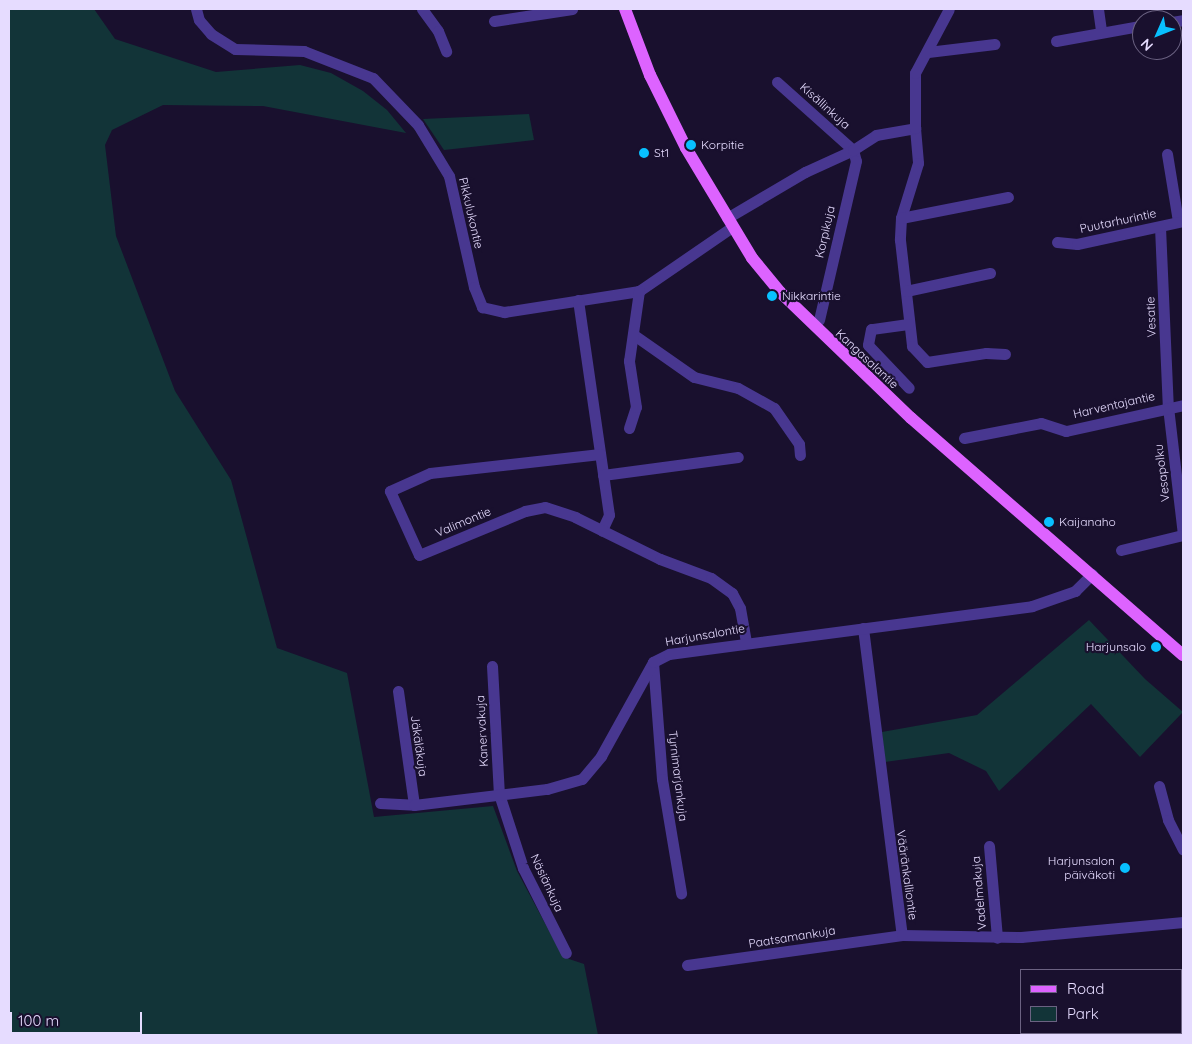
<!DOCTYPE html>
<html>
<head>
<meta charset="utf-8">
<style>
  body { margin:0 }
  #map { position:relative; width:1192px; height:1044px; overflow:hidden; background:#19102e; font-family:Quicksand,sans-serif }
  div>[style] { position:absolute }
  .green>* { inset:0; background:#123438 }
  .minor>* { height:11px; margin:-5.5px; padding:0 5.5px; transform-origin:5.5px; border-radius:5.5px; background:#483790 }
  .major>* { height:12px; margin:-6px; padding:0 6px; transform-origin:6px; border-radius:6px; background:#dd63ff }
  .dots>* { width:14px; height:14px; translate:-50% -50%; box-sizing:border-box; border:2px solid #19102e; border-radius:50% }
  span { translate:-50% -50%; white-space:nowrap; text-align:center; line-height:1.15; -webkit-text-stroke:4.5px #19102e; paint-order:stroke }
  .street-label { font-size:12px; color:#e6dcff }
  .poi-label { font-size:12px; color:#e6dcff }
  .left { translate:0 -50%; text-align:left }
  .right { translate:-100% -50%; text-align:right }
  .frame { position:absolute; inset:0; border:10px solid #e6dcff; pointer-events:none }
  .legend { position:absolute; left:1020px; top:969px; width:162px; height:65px; box-sizing:border-box; background:#19102e; border:1px solid #6b6282; margin:0; padding:6px 9px; list-style:none; font-size:15px; color:#e6dcff }
  .legend li { display:flex; align-items:center; gap:10px; height:25px }
  .legend b { width:25px; border:1px solid #6b6282 }
  .north { position:absolute; left:1132px; top:10px; width:50px; height:50px; box-sizing:border-box; background:#19102e; border:1px solid #6b6282; border-radius:50%; rotate:226deg; font-size:14px; font-weight:700; line-height:20px; text-align:center; color:#e6dcff }
  .north::after { content:''; display:block; margin:auto; width:18px; height:22px; background:#08c0ff; clip-path:polygon(50% 0,100% 100%,50% 72%,0 100%) }
  .scale { position:absolute; left:10px; top:1012px; width:132px; height:22px; box-sizing:border-box; border:2px solid #e6dcff; border-top:0; padding-left:6px; font-size:15px; line-height:18px; white-space:nowrap; color:#e6dcff; -webkit-text-stroke:4px #19102e; paint-order:stroke }
</style>
</head>
<body>
<div id="map">
  <div class="green">
    <div style="clip-path:polygon(9px 9px,94px 9px,115px 39px,216px 72px,300px 65px,331px 73px,363px 91px,387px 110px,406px 133px,263px 106px,163px 105px,112px 130px,105px 145px,116px 236px,175px 391px,231px 480px,277px 648px,347px 673px,374px 817px,493px 806px,517px 871px,563px 957px,584px 964px,598px 1035px,9px 1035px)"></div>
    <div style="clip-path:polygon(529px 114px,534px 140px,444px 150px,423px 119px)"></div>
    <div style="clip-path:polygon(1089px 620px,1145px 679px,1183px 712px,1140px 757px,1091px 704px,999px 791px,986px 771px,949px 753px,885px 762px,882px 732px,977px 715px)"></div>
  </div>
  <div class="minor">
    <div style="left:196px;top:9px;width:11px;rotate:75deg"></div>
    <div style="left:199px;top:20px;width:18px;rotate:49deg"></div>
    <div style="left:211px;top:34px;width:28px;rotate:32deg"></div>
    <div style="left:235px;top:49px;width:69px;rotate:1.7deg"></div>
    <div style="left:304px;top:51px;width:74px;rotate:21.4deg"></div>
    <div style="left:373px;top:78px;width:65px;rotate:46.2deg"></div>
    <div style="left:418px;top:125px;width:60px;rotate:58.7deg"></div>
    <div style="left:449px;top:176px;width:114px;rotate:77.3deg"></div>
    <div style="left:474px;top:287px;width:22px;rotate:68deg"></div>
    <div style="left:482px;top:307px;width:23px;rotate:13deg"></div>
    <div style="left:504px;top:312px;width:137px;rotate:-8.8deg"></div>
    <div style="left:639px;top:291px;width:113px;rotate:-34.5deg"></div>
    <div style="left:422px;top:9px;width:27px;rotate:54deg"></div>
    <div style="left:438px;top:31px;width:22px;rotate:68deg"></div>
    <div style="left:1098px;top:9px;width:22px;rotate:82deg"></div>
    <div style="left:494px;top:21px;width:79px;rotate:-8.7deg"></div>
    <div style="left:1172px;top:22px;width:11px;rotate:-10deg"></div>
    <div style="left:1056px;top:41px;width:84px;rotate:-10.2deg"></div>
    <div style="left:928px;top:52px;width:67px;rotate:-6.8deg"></div>
    <div style="left:777px;top:82px;width:102px;rotate:41.8deg"></div>
    <div style="left:853px;top:150px;width:11px;rotate:75deg"></div>
    <div style="left:856px;top:161px;width:163px;rotate:103.1deg"></div>
    <div style="left:915px;top:128px;width:35px;rotate:85deg"></div>
    <div style="left:918px;top:163px;width:58px;rotate:107.2deg"></div>
    <div style="left:901px;top:218px;width:22px;rotate:93deg"></div>
    <div style="left:900px;top:240px;width:107px;rotate:83.5deg"></div>
    <div style="left:912px;top:346px;width:22px;rotate:47deg"></div>
    <div style="left:927px;top:362px;width:60px;rotate:-8.7deg"></div>
    <div style="left:986px;top:353px;width:19px;rotate:3deg"></div>
    <div style="left:1167px;top:154px;width:68px;rotate:80.7deg"></div>
    <div style="left:727px;top:218px;width:91px;rotate:-30.5deg"></div>
    <div style="left:805px;top:172px;width:53px;rotate:-24.6deg"></div>
    <div style="left:853px;top:150px;width:27px;rotate:-33deg"></div>
    <div style="left:876px;top:135px;width:40px;rotate:-10deg"></div>
    <div style="left:915px;top:128px;width:55px;rotate:-90deg"></div>
    <div style="left:915px;top:73px;width:72px;rotate:-62deg"></div>
    <div style="left:901px;top:218px;width:109px;rotate:-11.1deg"></div>
    <div style="left:1160px;top:227px;width:180px;rotate:87.5deg"></div>
    <div style="left:1168px;top:407px;width:129px;rotate:83.3deg"></div>
    <div style="left:1057px;top:242px;width:20px;rotate:6deg"></div>
    <div style="left:1077px;top:244px;width:108px;rotate:-12.2deg"></div>
    <div style="left:906px;top:291px;width:86px;rotate:-12.1deg"></div>
    <div style="left:578px;top:300px;width:217px;rotate:81.8deg"></div>
    <div style="left:609px;top:515px;width:17px;rotate:115deg"></div>
    <div style="left:908px;top:324px;width:37px;rotate:172deg"></div>
    <div style="left:871px;top:329px;width:16px;rotate:101deg"></div>
    <div style="left:868px;top:345px;width:59px;rotate:46.4deg"></div>
    <div style="left:634px;top:335px;width:73px;rotate:35deg"></div>
    <div style="left:694px;top:377px;width:45px;rotate:14deg"></div>
    <div style="left:738px;top:388px;width:41px;rotate:29.1deg"></div>
    <div style="left:774px;top:408px;width:44px;rotate:55.2deg"></div>
    <div style="left:799px;top:444px;width:11px;rotate:85deg"></div>
    <div style="left:629px;top:428px;width:22px;rotate:-72deg"></div>
    <div style="left:636px;top:407px;width:47px;rotate:-98.7deg"></div>
    <div style="left:629px;top:361px;width:71px;rotate:-81.9deg"></div>
    <div style="left:964px;top:438px;width:78px;rotate:-11deg"></div>
    <div style="left:1041px;top:423px;width:26px;rotate:18deg"></div>
    <div style="left:1066px;top:431px;width:120px;rotate:-12.5deg"></div>
    <div style="left:600px;top:454px;width:171px;rotate:173.6deg"></div>
    <div style="left:430px;top:473px;width:44px;rotate:155.8deg"></div>
    <div style="left:390px;top:491px;width:70px;rotate:65.6deg"></div>
    <div style="left:419px;top:555px;width:115px;rotate:-22.5deg"></div>
    <div style="left:525px;top:511px;width:20px;rotate:-11deg"></div>
    <div style="left:545px;top:507px;width:32px;rotate:18deg"></div>
    <div style="left:575px;top:517px;width:95px;rotate:26.3deg"></div>
    <div style="left:660px;top:559px;width:54px;rotate:20.4deg"></div>
    <div style="left:711px;top:578px;width:26px;rotate:36deg"></div>
    <div style="left:732px;top:593px;width:17px;rotate:62deg"></div>
    <div style="left:740px;top:608px;width:35px;rotate:80deg"></div>
    <div style="left:603px;top:475px;width:136px;rotate:-7.6deg"></div>
    <div style="left:1121px;top:550px;width:64px;rotate:-13.6deg"></div>
    <div style="left:863px;top:628px;width:309px;rotate:82.8deg"></div>
    <div style="left:653px;top:662px;width:117px;rotate:85.6deg"></div>
    <div style="left:662px;top:779px;width:116px;rotate:80.5deg"></div>
    <div style="left:492px;top:666px;width:128px;rotate:86.9deg"></div>
    <div style="left:499px;top:794px;width:78px;rotate:72deg"></div>
    <div style="left:523px;top:868px;width:95px;rotate:63.2deg"></div>
    <div style="left:398px;top:691px;width:115px;rotate:82deg"></div>
    <div style="left:1159px;top:786px;width:35px;rotate:75deg"></div>
    <div style="left:1168px;top:820px;width:33px;rotate:63deg"></div>
    <div style="left:380px;top:803px;width:34px;rotate:3deg"></div>
    <div style="left:414px;top:805px;width:134px;rotate:-6.9deg"></div>
    <div style="left:547px;top:789px;width:36px;rotate:-16deg"></div>
    <div style="left:582px;top:779px;width:30px;rotate:-50deg"></div>
    <div style="left:601px;top:756px;width:107px;rotate:-61deg"></div>
    <div style="left:653px;top:662px;width:18px;rotate:-27deg"></div>
    <div style="left:669px;top:654px;width:366px;rotate:-7.5deg"></div>
    <div style="left:1032px;top:606px;width:46px;rotate:-19.2deg"></div>
    <div style="left:1075px;top:591px;width:24px;rotate:-45deg"></div>
    <div style="left:989px;top:846px;width:92px;rotate:85deg"></div>
    <div style="left:687px;top:965px;width:217px;rotate:-7.9deg"></div>
    <div style="left:902px;top:935px;width:119px;rotate:1deg"></div>
    <div style="left:1021px;top:937px;width:163px;rotate:-5.3deg"></div>
  </div>
  <div class="major">
    <div style="left:625px;top:9px;width:71px;rotate:69.3deg"></div>
    <div style="left:650px;top:75px;width:81px;rotate:63.7deg"></div>
    <div style="left:686px;top:148px;width:128px;rotate:59deg"></div>
    <div style="left:752px;top:258px;width:44px;rotate:50.5deg"></div>
    <div style="left:780px;top:292px;width:182px;rotate:43.9deg"></div>
    <div style="left:911px;top:418px;width:361px;rotate:41.1deg"></div>
  </div>
  <div class="dots">
    <div style="left:691px;top:145px;background:#08c0ff"></div>
    <div style="left:644px;top:153px;background:#08c0ff"></div>
    <div style="left:772px;top:296px;background:#08c0ff"></div>
    <div style="left:1049px;top:522px;background:#08c0ff"></div>
    <div style="left:1156px;top:647px;background:#08c0ff"></div>
    <div style="left:1125px;top:868px;background:#08c0ff"></div>
  </div>
  <div class="street-label">
    <span style="left:825px;top:106px;rotate:42deg">Kisällinkuja</span>
    <span style="left:471px;top:213px;rotate:77deg">Pikkulukontie</span>
    <span style="left:1118px;top:221px;rotate:-12deg">Puutarhurintie</span>
    <span style="left:825px;top:232px;rotate:-77deg">Korpikuja</span>
    <span style="left:1151px;top:317px;rotate:-92deg">Vesatie</span>
    <span style="left:867px;top:359px;rotate:43deg">Kangasalantie</span>
    <span style="left:1114px;top:405px;rotate:-13deg">Harventajantie</span>
    <span style="left:1162px;top:473px;rotate:-97deg">Vesapolku</span>
    <span style="left:463px;top:522px;rotate:-23deg">Valimontie</span>
    <span style="left:705px;top:635px;rotate:-10deg">Harjunsalontie</span>
    <span style="left:482px;top:731px;rotate:-93deg">Kanervakuja</span>
    <span style="left:419px;top:746px;rotate:82deg">Jäkäläkuja</span>
    <span style="left:678px;top:776px;rotate:83deg">Tyrnimarjankuja</span>
    <span style="left:907px;top:875px;rotate:82deg">Vääränkalliontie</span>
    <span style="left:547px;top:883px;rotate:65deg">Näsiänkuja</span>
    <span style="left:979px;top:893px;rotate:-95deg">Vadelmakuja</span>
    <span style="left:792px;top:937px;rotate:-9deg">Paatsamankuja</span>
  </div>
  <div class="poi-label">
    <span class="left" style="left:701px;top:145px">Korpitie</span>
    <span class="left" style="left:654px;top:153px">St1</span>
    <span class="left" style="left:782px;top:296px">Nikkarintie</span>
    <span class="left" style="left:1059px;top:522px">Kaijanaho</span>
    <span class="right" style="left:1146px;top:647px">Harjunsalo</span>
    <span class="right" style="left:1115px;top:868px">Harjunsalon<br>päiväkoti</span>
  </div>
  <div class="frame"></div>
  <ul class="legend">
  <li><b style="height:6px;background:#dd63ff"></b>Road</li>
  <li><b style="height:14px;background:#123438"></b>Park</li>
  </ul>
  <div class="north">N</div>
  <div class="scale">100 m</div>
</div>
</body>
</html>
